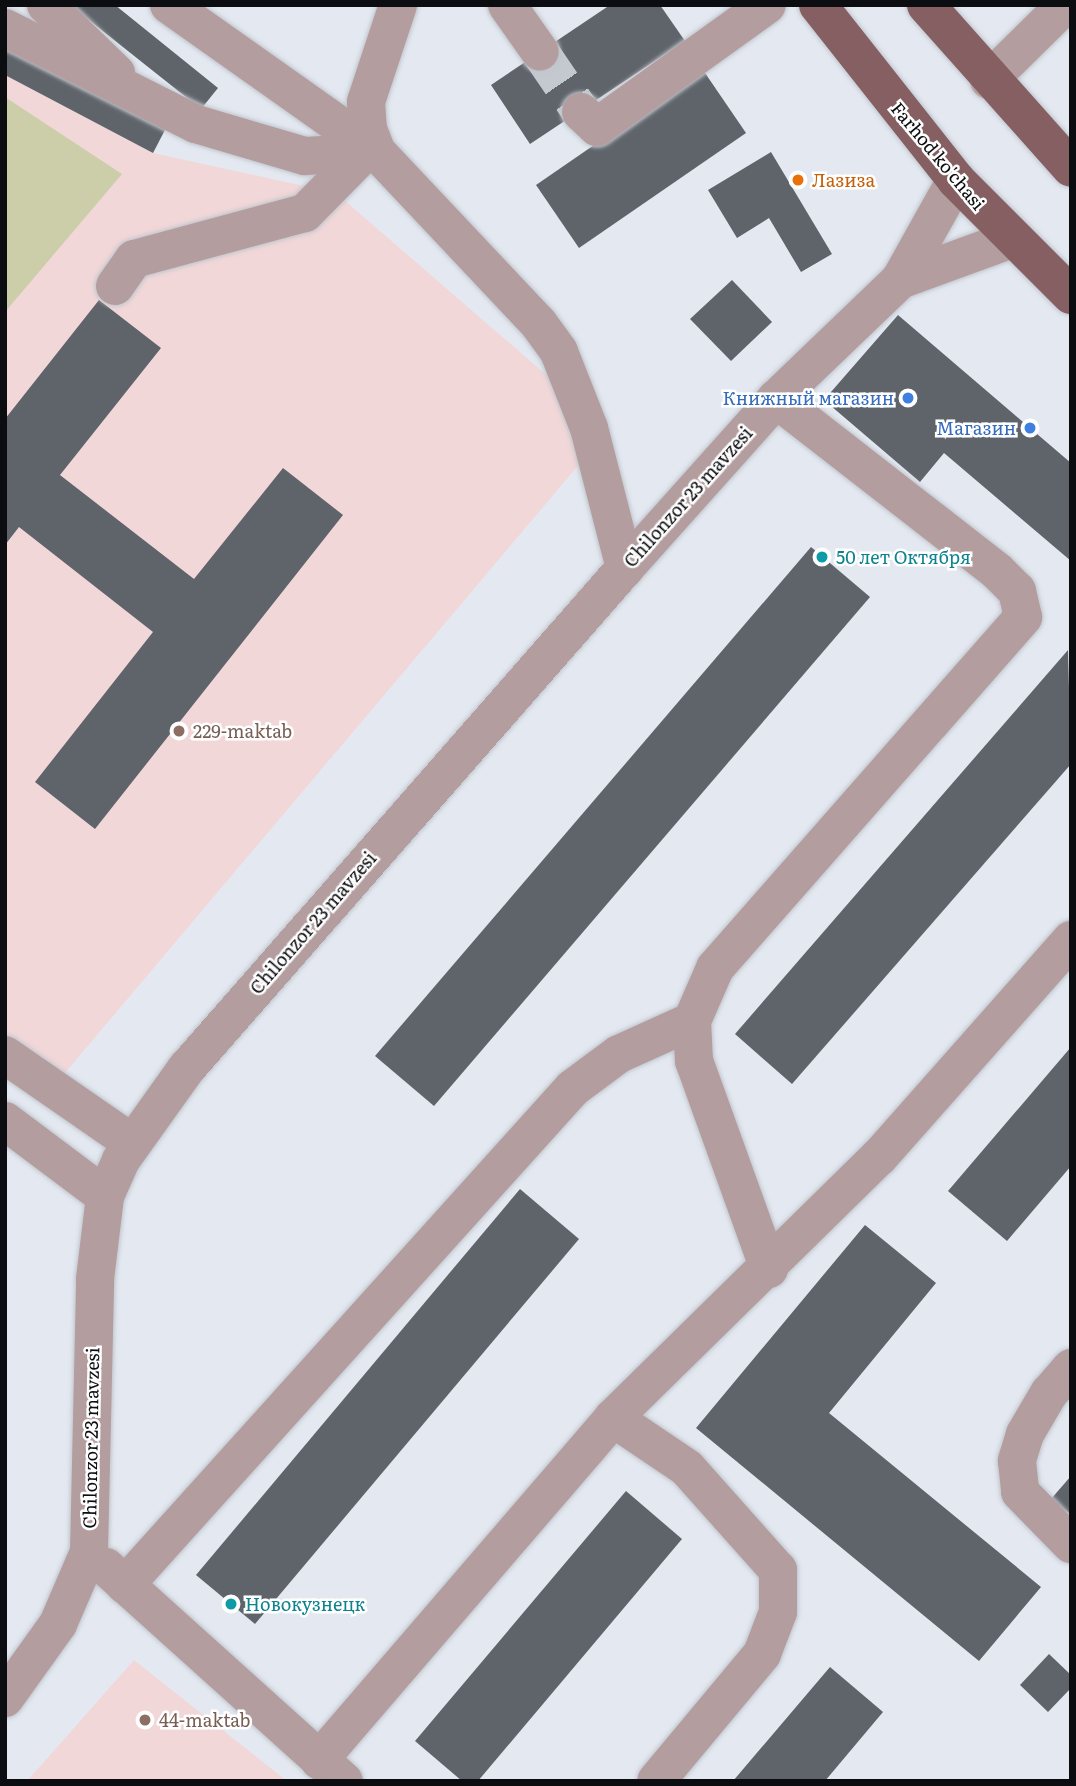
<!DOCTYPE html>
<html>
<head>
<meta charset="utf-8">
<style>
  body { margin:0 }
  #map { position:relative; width:1076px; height:1786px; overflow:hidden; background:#e4e9f1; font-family:Literata,serif }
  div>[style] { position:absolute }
  .education>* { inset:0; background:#f2d7d9 }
  .green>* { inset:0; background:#cbcea9 }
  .building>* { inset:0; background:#5f636a }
  .minor-tunnel>* { height:38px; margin-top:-19px; transform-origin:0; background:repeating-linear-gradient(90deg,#c4c8cf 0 38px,transparent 0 57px) }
  .roads { filter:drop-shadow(0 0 2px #c1c6cd) drop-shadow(0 0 2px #c1c6cd) }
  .minor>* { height:38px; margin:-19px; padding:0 19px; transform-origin:19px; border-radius:19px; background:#b49d9f }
  .major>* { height:38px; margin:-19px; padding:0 19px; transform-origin:19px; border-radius:19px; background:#855f62 }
  .dots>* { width:19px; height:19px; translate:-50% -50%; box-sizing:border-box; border:4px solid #fff; border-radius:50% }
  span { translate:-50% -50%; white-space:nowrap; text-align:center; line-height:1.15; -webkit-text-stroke:5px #fff; paint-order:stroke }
  .street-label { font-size:18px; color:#0c0d10 }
  .food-label { font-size:18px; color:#c56008 }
  .left { translate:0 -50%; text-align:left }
  .shop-label { font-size:18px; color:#366cbe }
  .right { translate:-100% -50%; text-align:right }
  .culture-label { font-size:18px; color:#0d838f }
  .education-label { font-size:18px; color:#785e54 }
  .frame { position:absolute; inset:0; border:7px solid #0c0d10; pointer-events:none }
</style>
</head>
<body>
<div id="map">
  <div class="education">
    <div style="clip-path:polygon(5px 75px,153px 153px,336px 193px,609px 429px,59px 1080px,5px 1033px)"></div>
    <div style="clip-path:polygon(134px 1660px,287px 1781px,27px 1781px)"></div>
  </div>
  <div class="green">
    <div style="clip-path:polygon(5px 97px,122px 174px,5px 312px)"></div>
  </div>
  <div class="building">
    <div style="clip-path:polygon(70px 5px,115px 5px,218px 88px,201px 109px)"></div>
    <div style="clip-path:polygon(610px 5px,660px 5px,685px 41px,530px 144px,491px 85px)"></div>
    <div style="clip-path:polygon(5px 43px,166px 128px,153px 153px,5px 75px)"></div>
    <div style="clip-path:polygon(703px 70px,746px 133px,579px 248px,536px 185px)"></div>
    <div style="clip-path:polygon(771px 152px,832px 254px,801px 272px,769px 218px,737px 238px,708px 190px)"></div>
    <div style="clip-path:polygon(732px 280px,772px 322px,731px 361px,690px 319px)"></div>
    <div style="clip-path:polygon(99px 300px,161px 348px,60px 475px,194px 579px,283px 468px,343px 515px,95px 829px,35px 782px,153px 632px,19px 527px,5px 545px,5px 419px)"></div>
    <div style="clip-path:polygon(898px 315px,1071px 463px,1071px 561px,944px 453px,920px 482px,824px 400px)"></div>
    <div style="clip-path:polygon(811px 547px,870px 597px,434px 1106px,375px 1056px)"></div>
    <div style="clip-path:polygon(1068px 650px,1071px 764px,792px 1084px,735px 1034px)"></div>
    <div style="clip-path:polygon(1071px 1047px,1071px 1166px,1007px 1241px,948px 1191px)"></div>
    <div style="clip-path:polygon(520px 1189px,579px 1239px,255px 1624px,196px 1575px)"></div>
    <div style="clip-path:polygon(865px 1225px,936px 1283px,829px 1413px,1041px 1587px,979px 1661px,696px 1428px)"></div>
    <div style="clip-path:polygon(1071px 1476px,1071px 1515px,1051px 1499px)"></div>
    <div style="clip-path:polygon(626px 1491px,682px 1539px,478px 1781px,462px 1781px,415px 1741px)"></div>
    <div style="clip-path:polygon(1049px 1654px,1071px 1675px,1071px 1688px,1048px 1712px,1020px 1685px)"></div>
    <div style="clip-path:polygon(830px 1667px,883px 1712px,825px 1781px,733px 1781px)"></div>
  </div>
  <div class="minor-tunnel">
    <div style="left:540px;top:52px;width:73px;rotate:55.7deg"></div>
  </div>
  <div class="roads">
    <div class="minor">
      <div style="left:46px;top:5px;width:98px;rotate:44.2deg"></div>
      <div style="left:398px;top:5px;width:102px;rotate:108.3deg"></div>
      <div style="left:366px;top:102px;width:27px;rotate:86deg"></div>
      <div style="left:368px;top:129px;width:25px;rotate:69deg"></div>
      <div style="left:377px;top:152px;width:236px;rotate:46.7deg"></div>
      <div style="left:539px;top:324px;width:34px;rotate:54deg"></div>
      <div style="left:559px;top:352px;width:82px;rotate:68.5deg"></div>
      <div style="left:589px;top:428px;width:145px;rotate:75.6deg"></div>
      <div style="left:507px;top:5px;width:57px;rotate:54.9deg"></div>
      <div style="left:5px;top:28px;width:214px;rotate:26.7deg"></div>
      <div style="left:196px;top:124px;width:114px;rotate:16.4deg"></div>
      <div style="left:305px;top:156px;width:72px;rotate:-3.2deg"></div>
      <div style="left:377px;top:152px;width:255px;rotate:-144.7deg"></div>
      <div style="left:989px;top:80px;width:107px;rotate:-44.6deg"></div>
      <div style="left:581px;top:112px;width:22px;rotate:43deg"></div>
      <div style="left:597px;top:127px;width:209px;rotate:-35.7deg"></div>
      <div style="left:900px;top:280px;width:119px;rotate:-20.1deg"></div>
      <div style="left:115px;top:286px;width:33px;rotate:-55deg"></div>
      <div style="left:134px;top:259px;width:177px;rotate:-15.1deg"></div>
      <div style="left:305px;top:213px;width:86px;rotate:-45.5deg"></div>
      <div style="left:5px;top:1055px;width:155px;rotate:34.7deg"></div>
      <div style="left:5px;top:1121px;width:125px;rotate:36.9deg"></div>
      <div style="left:769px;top:1269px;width:221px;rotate:-109.8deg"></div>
      <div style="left:694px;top:1061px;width:40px;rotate:-92.9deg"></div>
      <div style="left:692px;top:1021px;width:58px;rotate:-66.5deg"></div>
      <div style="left:715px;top:968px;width:467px;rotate:-48.7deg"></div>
      <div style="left:1023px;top:617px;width:27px;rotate:-103deg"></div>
      <div style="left:1017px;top:591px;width:28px;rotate:-135deg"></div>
      <div style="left:997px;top:571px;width:280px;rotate:-142.1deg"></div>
      <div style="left:1071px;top:1368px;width:33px;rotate:131deg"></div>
      <div style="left:1049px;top:1393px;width:48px;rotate:120.3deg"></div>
      <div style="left:1025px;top:1434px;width:28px;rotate:107deg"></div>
      <div style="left:1017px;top:1461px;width:31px;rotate:84deg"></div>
      <div style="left:1020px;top:1492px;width:73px;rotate:45.6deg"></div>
      <div style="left:613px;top:1418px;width:89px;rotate:34deg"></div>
      <div style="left:687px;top:1468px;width:137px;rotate:48.3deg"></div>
      <div style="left:778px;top:1570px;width:42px;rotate:90deg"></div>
      <div style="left:778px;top:1612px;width:45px;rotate:110.9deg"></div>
      <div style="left:762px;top:1654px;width:165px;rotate:129.8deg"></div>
      <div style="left:106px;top:1567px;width:320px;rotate:42deg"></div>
      <div style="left:125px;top:1585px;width:669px;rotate:-47.97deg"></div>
      <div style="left:573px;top:1088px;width:57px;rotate:-36.5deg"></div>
      <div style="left:619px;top:1054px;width:80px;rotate:-24.3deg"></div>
      <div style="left:5px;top:1698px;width:91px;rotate:-54.4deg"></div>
      <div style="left:58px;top:1624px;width:78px;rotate:-66.7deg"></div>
      <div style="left:89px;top:1552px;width:273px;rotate:-88.7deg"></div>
      <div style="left:95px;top:1279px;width:84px;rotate:-83.1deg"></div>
      <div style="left:105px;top:1196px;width:39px;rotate:-66deg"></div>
      <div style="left:121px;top:1160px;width:112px;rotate:-54.5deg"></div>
      <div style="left:186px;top:1069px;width:666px;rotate:-48.77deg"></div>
      <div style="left:625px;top:568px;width:227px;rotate:-48.2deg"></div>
      <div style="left:776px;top:399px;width:172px;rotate:-43.8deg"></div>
      <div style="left:900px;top:280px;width:115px;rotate:-60.8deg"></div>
      <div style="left:319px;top:1760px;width:451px;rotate:-49.3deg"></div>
      <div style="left:613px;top:1418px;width:373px;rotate:-44.5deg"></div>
      <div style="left:879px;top:1157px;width:290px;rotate:-48.5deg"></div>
    </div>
    <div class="major">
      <div style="left:818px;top:5px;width:223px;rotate:51.7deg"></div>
      <div style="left:956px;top:180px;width:163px;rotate:45deg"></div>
      <div style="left:926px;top:5px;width:218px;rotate:48.3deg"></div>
    </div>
  </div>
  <div class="dots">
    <div style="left:798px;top:180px;background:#e8710a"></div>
    <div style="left:908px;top:398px;background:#3f7fe0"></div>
    <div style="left:1030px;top:428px;background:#3f7fe0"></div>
    <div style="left:822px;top:557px;background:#0f9aa8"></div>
    <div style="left:179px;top:731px;background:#8d6e63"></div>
    <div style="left:231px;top:1604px;background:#0f9aa8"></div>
    <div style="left:145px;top:1720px;background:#8d6e63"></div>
  </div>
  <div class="street-label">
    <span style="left:938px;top:156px;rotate:50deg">Farhod ko'chasi</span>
    <span style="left:688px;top:497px;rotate:-48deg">Chilonzor 23 mavzesi</span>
    <span style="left:313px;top:923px;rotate:-49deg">Chilonzor 23 mavzesi</span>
    <span style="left:91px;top:1438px;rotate:-89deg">Chilonzor 23 mavzesi</span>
  </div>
  <div class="food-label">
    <span class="left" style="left:812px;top:180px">Лазиза</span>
  </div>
  <div class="shop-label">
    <span class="right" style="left:894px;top:398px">Книжный магазин</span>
    <span class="right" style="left:1016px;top:428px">Магазин</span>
  </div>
  <div class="culture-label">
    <span class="left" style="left:836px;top:557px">50 лет Октября</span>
    <span class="left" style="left:245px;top:1604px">Новокузнецк</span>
  </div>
  <div class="education-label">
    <span class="left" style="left:193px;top:731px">229-maktab</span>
    <span class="left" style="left:159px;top:1720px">44-maktab</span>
  </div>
  <div class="frame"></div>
</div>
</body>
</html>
